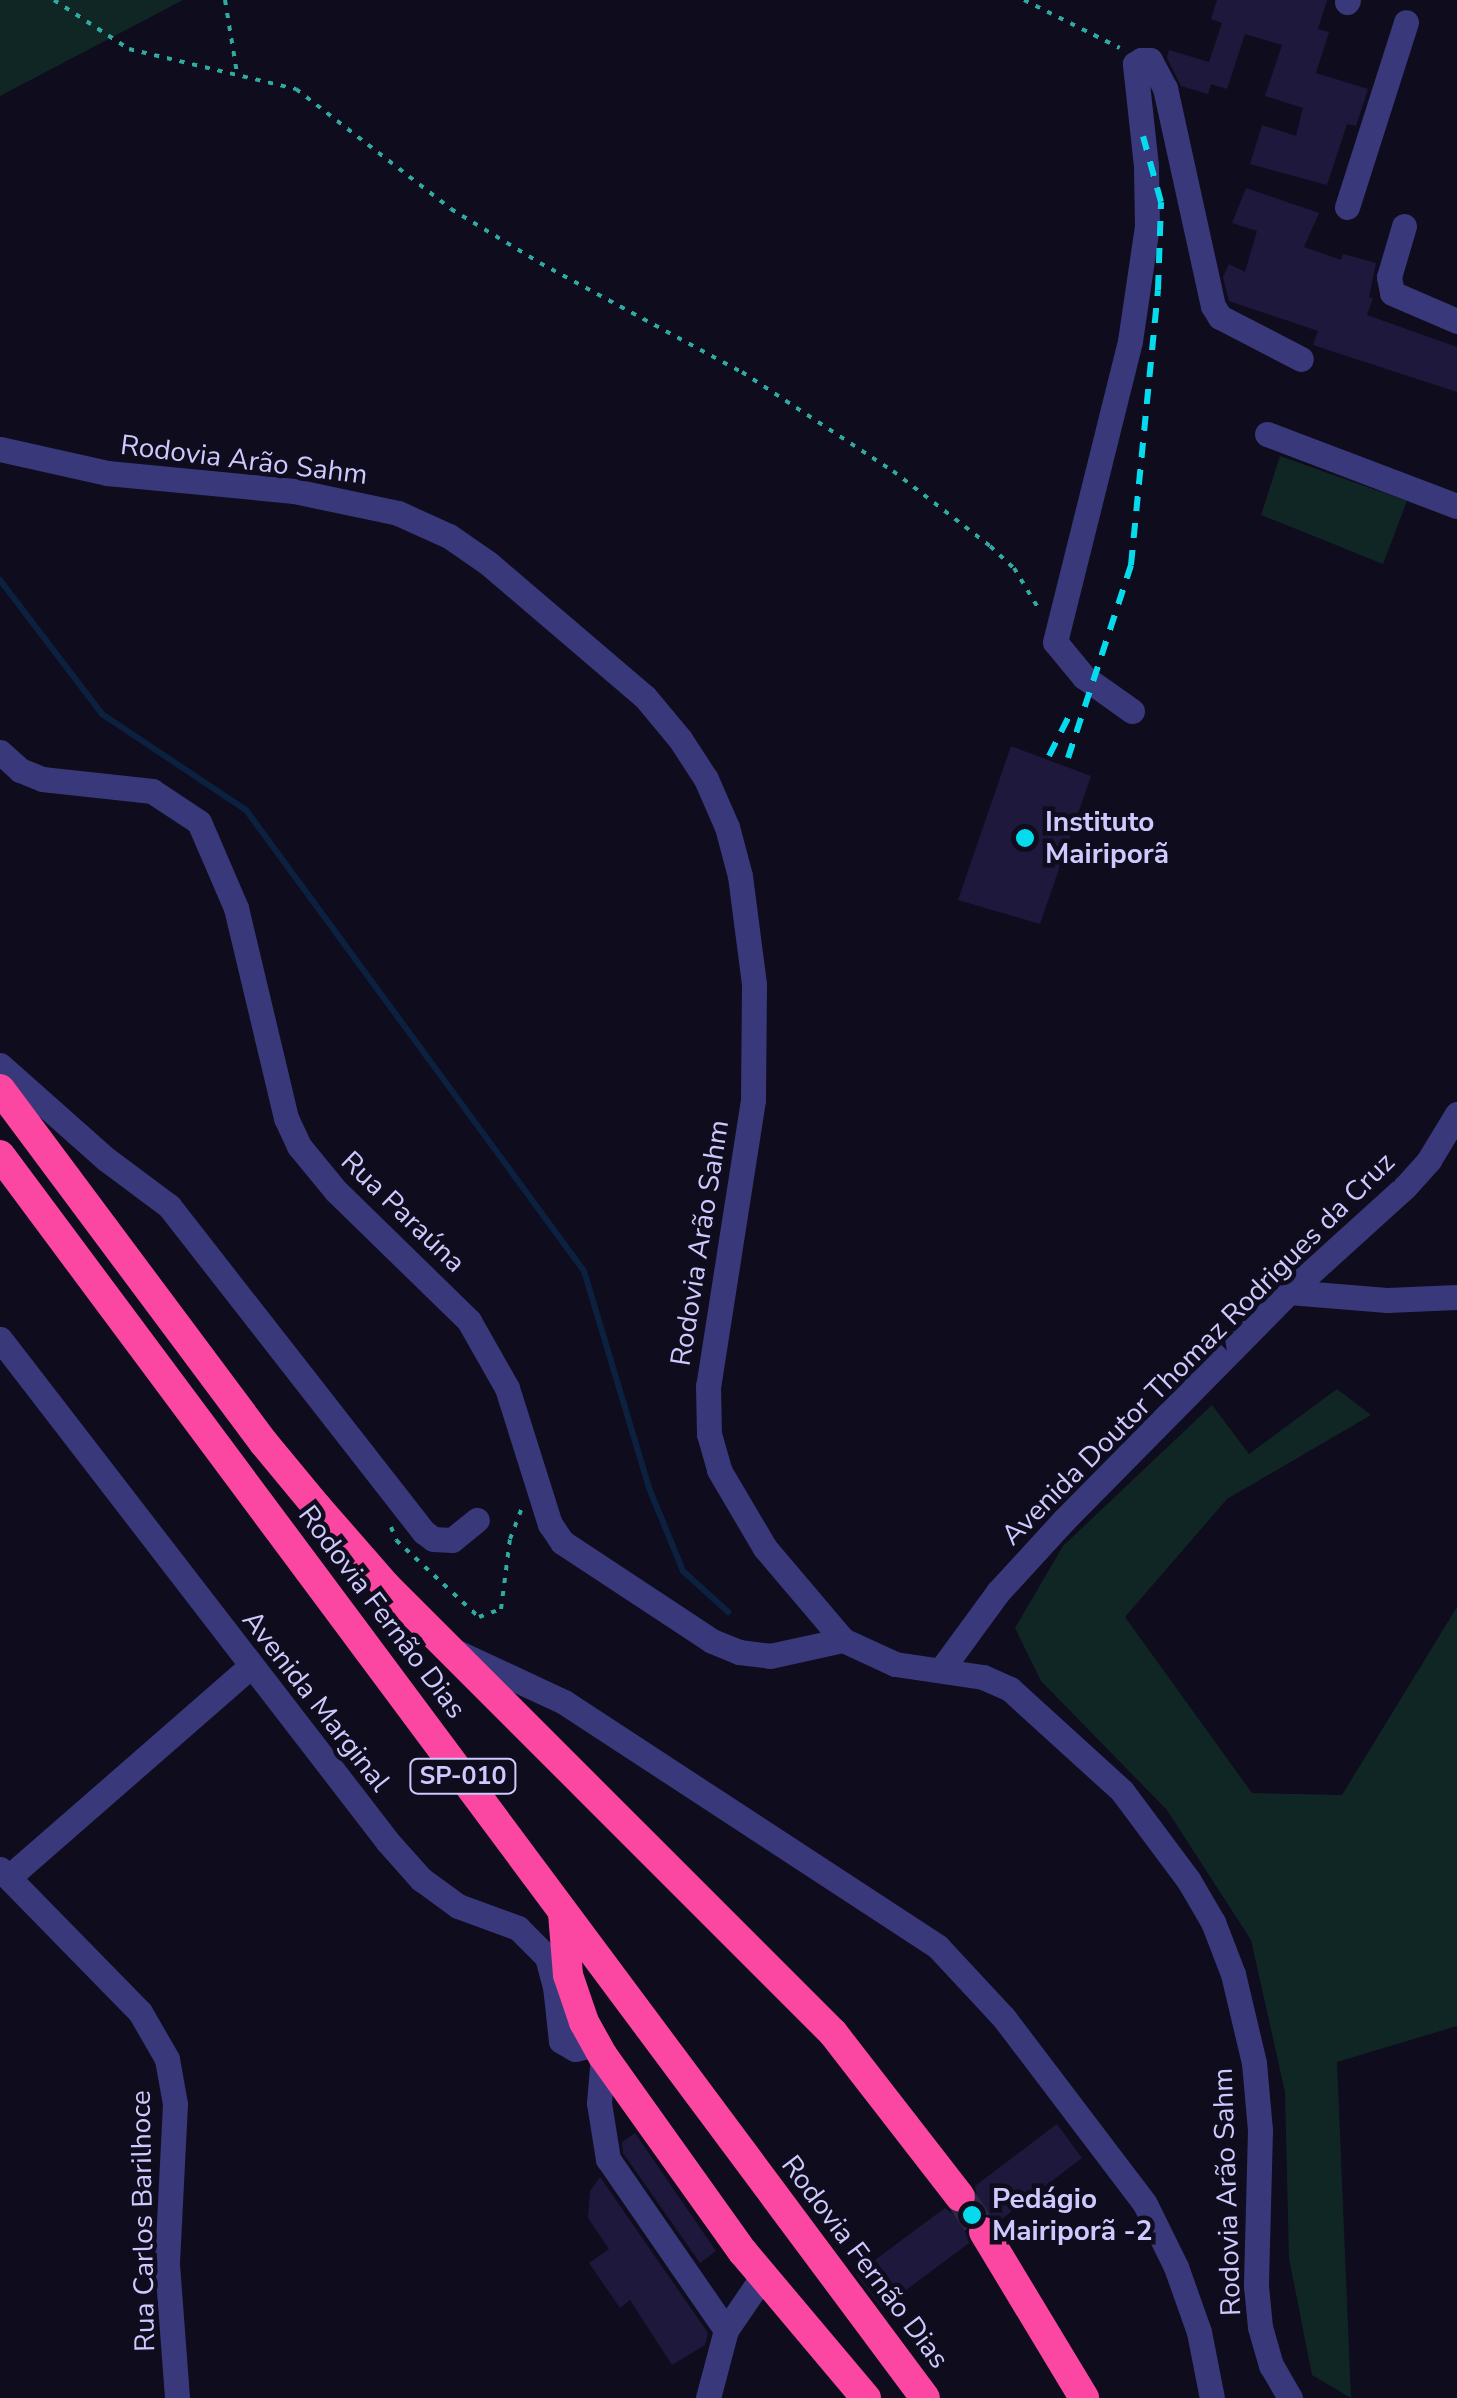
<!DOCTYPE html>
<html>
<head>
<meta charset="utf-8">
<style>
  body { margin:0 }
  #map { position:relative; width:1457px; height:2398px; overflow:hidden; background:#0e0c1d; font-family:"Nunito Sans",sans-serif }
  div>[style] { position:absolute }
  .green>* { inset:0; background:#0f2625 }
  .stream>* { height:6px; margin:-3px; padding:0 3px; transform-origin:3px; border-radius:3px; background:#0c2140 }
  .building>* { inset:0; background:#1f183d }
  .highway-tunnel>* { height:30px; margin-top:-15px; transform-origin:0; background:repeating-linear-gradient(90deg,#2b283f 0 30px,transparent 0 45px) }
  .path>* { height:4px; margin-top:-2px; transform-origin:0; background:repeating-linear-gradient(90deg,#2faba1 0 5px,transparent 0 13px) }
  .minor>* { height:25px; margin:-12.5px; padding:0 12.5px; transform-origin:12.5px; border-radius:12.5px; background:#39387b }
  .highway>* { height:30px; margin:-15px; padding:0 15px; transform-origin:15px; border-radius:15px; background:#fb47a1 }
  .rail>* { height:6px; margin-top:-3px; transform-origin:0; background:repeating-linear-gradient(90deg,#05dbed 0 15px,transparent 0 27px) }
  .dots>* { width:28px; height:28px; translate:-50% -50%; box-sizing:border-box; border:5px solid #0e0c1d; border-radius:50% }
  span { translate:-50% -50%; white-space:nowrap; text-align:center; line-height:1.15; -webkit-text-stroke:9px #0e0c1d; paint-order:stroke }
  .shield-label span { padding:2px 8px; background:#0e0c1d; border:2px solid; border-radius:8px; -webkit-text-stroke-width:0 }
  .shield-label { font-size:25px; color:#cec9fe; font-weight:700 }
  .street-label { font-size:28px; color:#cec9fe }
  .poi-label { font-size:28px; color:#cec9fe; font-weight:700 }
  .left { translate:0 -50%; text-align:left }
</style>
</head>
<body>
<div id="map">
  <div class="green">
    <div style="clip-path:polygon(0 0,183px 0,0 96px)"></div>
    <div style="clip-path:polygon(1280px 456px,1407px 501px,1383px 564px,1261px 515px)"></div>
    <div style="clip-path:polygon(1337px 1389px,1371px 1415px,1227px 1499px,1125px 1617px,1252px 1793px,1342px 1795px,1457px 1607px,1457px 2026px,1337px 2062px,1351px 2398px,1312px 2375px,1289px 2258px,1285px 2092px,1251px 1940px,1167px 1810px,1041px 1681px,1015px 1628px,1063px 1546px,1212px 1405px,1249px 1454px)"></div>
  </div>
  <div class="stream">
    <div style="left:0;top:580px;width:168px;rotate:52.7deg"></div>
    <div style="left:102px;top:714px;width:173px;rotate:33.7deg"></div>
    <div style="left:246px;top:810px;width:572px;rotate:53.75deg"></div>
    <div style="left:584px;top:1271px;width:227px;rotate:73.3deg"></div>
    <div style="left:649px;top:1488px;width:90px;rotate:67.7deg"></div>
    <div style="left:683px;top:1571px;width:61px;rotate:42.3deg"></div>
  </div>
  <div class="building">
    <div style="clip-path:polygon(1217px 0,1327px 0,1318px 29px,1329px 32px,1316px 73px,1368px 89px,1356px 126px,1347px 124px,1327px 185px,1250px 164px,1262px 125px,1296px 136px,1303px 108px,1265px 96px,1282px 45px,1245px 34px,1227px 89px,1211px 84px,1208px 94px,1181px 86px,1167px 58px,1169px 50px,1209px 62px,1222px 23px,1211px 19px)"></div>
    <div style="clip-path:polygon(1246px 188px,1319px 213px,1304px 247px,1341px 260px,1343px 254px,1376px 263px,1369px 297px,1373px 298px,1367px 315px,1457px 347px,1457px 392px,1313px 345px,1318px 331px,1229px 301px,1223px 277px,1229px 264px,1245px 272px,1257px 231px,1232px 223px)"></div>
    <div style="clip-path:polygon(1011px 746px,1091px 776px,1040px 924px,958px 900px)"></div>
    <div style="clip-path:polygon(1057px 2124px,1082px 2158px,999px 2221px,985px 2213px,974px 2217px,965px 2231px,969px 2243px,882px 2308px,856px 2274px,945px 2208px,954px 2215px,971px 2212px,978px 2203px,975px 2186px)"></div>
    <div style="clip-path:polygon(635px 2133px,716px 2251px,700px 2263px,623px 2153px,622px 2142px)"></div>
    <div style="clip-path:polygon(600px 2177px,708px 2333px,705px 2345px,672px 2365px,630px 2300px,620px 2308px,589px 2263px,609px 2249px,588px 2218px,590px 2191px)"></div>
  </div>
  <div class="highway-tunnel">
    <div style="left:960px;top:2197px;width:42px;rotate:55.6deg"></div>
  </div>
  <div class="path">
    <div style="left:54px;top:0;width:90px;rotate:33.2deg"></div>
    <div style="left:129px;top:49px;width:172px;rotate:13.5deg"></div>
    <div style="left:296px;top:89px;width:196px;rotate:37.7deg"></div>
    <div style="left:451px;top:209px;width:104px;rotate:31.2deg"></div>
    <div style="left:540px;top:263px;width:230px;rotate:28.4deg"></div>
    <div style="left:742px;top:372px;width:181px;rotate:33.3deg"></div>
    <div style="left:893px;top:471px;width:123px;rotate:37.7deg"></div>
    <div style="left:990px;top:546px;width:33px;rotate:43deg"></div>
    <div style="left:1014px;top:568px;width:50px;rotate:58.8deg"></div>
    <div style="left:225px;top:0;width:74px;rotate:80.7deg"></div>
    <div style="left:1024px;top:0;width:107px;rotate:26.6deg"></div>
    <div style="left:391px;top:1527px;width:14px;rotate:69deg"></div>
    <div style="left:396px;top:1540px;width:113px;rotate:42.9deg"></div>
    <div style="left:479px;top:1617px;width:23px;rotate:-20deg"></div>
    <div style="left:501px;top:1609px;width:71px;rotate:-82.7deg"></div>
    <div style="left:510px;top:1539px;width:34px;rotate:-69deg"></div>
  </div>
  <div class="minor">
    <div style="left:1347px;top:2px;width:2px;rotate:-63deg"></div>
    <div style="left:1347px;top:207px;width:194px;rotate:-72.3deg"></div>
    <div style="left:1404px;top:226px;width:53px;rotate:106.4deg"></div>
    <div style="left:1389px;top:277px;width:16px;rotate:79deg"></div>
    <div style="left:1392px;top:293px;width:71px;rotate:23.3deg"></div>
    <div style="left:1267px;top:434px;width:203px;rotate:20.8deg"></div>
    <div style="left:0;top:449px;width:110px;rotate:12.6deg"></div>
    <div style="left:107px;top:473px;width:188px;rotate:5.5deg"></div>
    <div style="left:294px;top:491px;width:106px;rotate:11.9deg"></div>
    <div style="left:398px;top:513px;width:56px;rotate:24.3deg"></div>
    <div style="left:449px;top:536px;width:47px;rotate:34.7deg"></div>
    <div style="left:488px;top:563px;width:206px;rotate:40.5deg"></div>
    <div style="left:645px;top:697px;width:55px;rotate:50.2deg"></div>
    <div style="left:680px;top:739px;width:48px;rotate:57deg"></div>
    <div style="left:706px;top:779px;width:52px;rotate:66.4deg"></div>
    <div style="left:727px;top:827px;width:51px;rotate:75.1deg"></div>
    <div style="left:740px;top:876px;width:109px;rotate:82.6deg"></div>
    <div style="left:754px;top:984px;width:116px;rotate:90.5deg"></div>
    <div style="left:753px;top:1100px;width:290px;rotate:98.9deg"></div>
    <div style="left:708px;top:1386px;width:48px;rotate:88.8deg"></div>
    <div style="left:709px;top:1434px;width:37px;rotate:74deg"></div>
    <div style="left:719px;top:1470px;width:91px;rotate:59.5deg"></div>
    <div style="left:765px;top:1548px;width:121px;rotate:49.7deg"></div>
    <div style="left:843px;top:1640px;width:57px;rotate:24.8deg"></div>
    <div style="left:895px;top:1664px;width:89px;rotate:8.4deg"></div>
    <div style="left:983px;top:1677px;width:30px;rotate:24deg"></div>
    <div style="left:1010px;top:1689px;width:151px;rotate:42.3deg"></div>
    <div style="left:1122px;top:1791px;width:112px;rotate:53.3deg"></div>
    <div style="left:1189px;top:1881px;width:48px;rotate:59.7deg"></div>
    <div style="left:1213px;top:1922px;width:56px;rotate:69deg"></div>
    <div style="left:1233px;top:1974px;width:91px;rotate:76.7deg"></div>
    <div style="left:1254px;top:2063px;width:67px;rotate:84.9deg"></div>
    <div style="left:1260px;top:2130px;width:156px;rotate:91.5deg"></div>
    <div style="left:1256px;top:2286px;width:41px;rotate:84.4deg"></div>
    <div style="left:1260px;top:2327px;width:40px;rotate:74deg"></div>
    <div style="left:1271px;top:2365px;width:38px;rotate:60deg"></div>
    <div style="left:1132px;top:711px;width:59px;rotate:-144.7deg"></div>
    <div style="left:1084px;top:677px;width:45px;rotate:-129.6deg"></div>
    <div style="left:1055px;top:642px;width:310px;rotate:-76deg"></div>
    <div style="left:1130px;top:341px;width:116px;rotate:-81.6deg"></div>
    <div style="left:1147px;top:226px;width:60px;rotate:-91deg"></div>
    <div style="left:1146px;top:166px;width:103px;rotate:-96.2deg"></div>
    <div style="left:1135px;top:64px;width:7px;rotate:-34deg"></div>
    <div style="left:1141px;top:60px;width:9px"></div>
    <div style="left:1150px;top:60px;width:32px;rotate:62deg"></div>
    <div style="left:1165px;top:88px;width:223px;rotate:77.6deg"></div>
    <div style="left:1213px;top:306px;width:13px;rotate:58deg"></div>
    <div style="left:1220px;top:317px;width:91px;rotate:27.4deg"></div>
    <div style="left:0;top:752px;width:27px;rotate:42deg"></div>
    <div style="left:20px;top:770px;width:24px;rotate:22deg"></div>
    <div style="left:42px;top:779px;width:111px;rotate:6.2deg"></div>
    <div style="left:152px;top:791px;width:56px;rotate:33.4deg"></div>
    <div style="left:199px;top:822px;width:94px;rotate:66.7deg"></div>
    <div style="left:236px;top:908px;width:216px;rotate:76.6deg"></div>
    <div style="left:286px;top:1118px;width:31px;rotate:65deg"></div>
    <div style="left:299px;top:1146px;width:58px;rotate:50.6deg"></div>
    <div style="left:336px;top:1191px;width:186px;rotate:44.3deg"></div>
    <div style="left:469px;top:1321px;width:77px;rotate:60.4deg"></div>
    <div style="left:507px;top:1388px;width:143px;rotate:72.5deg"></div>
    <div style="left:550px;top:1524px;width:22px;rotate:56deg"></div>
    <div style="left:562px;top:1542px;width:180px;rotate:33.4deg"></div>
    <div style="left:712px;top:1641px;width:29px;rotate:22deg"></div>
    <div style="left:739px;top:1652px;width:31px;rotate:7deg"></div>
    <div style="left:770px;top:1656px;width:75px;rotate:-12.4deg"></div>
    <div style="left:0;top:1065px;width:142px;rotate:41.6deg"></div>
    <div style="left:106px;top:1159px;width:79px;rotate:36.7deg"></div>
    <div style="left:169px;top:1206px;width:414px;rotate:52deg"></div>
    <div style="left:424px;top:1532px;width:11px;rotate:38deg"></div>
    <div style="left:433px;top:1539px;width:19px;rotate:3deg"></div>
    <div style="left:452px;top:1540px;width:32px;rotate:-39deg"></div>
    <div style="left:1289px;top:1292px;width:98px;rotate:4.7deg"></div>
    <div style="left:1387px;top:1300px;width:70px;rotate:-2.5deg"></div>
    <div style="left:0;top:1339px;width:635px;rotate:52.35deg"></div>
    <div style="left:388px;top:1842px;width:50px;rotate:48.3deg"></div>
    <div style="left:421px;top:1879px;width:46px;rotate:36.1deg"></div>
    <div style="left:458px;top:1906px;width:64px;rotate:20.1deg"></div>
    <div style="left:518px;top:1928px;width:41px;rotate:45deg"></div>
    <div style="left:547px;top:1957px;width:30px;rotate:75deg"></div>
    <div style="left:555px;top:1986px;width:55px;rotate:83.8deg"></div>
    <div style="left:561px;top:2041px;width:16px;rotate:30deg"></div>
    <div style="left:575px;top:2049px;width:22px;rotate:-13deg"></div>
    <div style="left:459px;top:1653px;width:116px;rotate:25deg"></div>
    <div style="left:564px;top:1702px;width:447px;rotate:33.2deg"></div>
    <div style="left:938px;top:1947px;width:97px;rotate:47.1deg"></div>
    <div style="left:1004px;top:2018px;width:233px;rotate:52.8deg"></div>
    <div style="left:1145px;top:2204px;width:70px;rotate:63.8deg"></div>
    <div style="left:1176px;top:2267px;width:69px;rotate:70.5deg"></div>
    <div style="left:1199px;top:2332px;width:67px;rotate:78.9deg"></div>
    <div style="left:941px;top:1670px;width:97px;rotate:-53.8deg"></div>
    <div style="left:998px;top:1592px;width:98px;rotate:-47.5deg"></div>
    <div style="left:1064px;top:1520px;width:320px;rotate:-45.4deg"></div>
    <div style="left:1289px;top:1292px;width:156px;rotate:-42.2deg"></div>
    <div style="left:1405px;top:1187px;width:36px;rotate:-48deg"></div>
    <div style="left:1429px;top:1160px;width:54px;rotate:-58.7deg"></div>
    <div style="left:0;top:1869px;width:200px;rotate:45.6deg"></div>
    <div style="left:140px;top:2012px;width:54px;rotate:60.1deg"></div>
    <div style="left:167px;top:2059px;width:46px;rotate:79.9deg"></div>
    <div style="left:175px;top:2104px;width:160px;rotate:92.9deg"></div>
    <div style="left:167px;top:2264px;width:134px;rotate:85.7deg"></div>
    <div style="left:9px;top:1877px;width:321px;rotate:-41.1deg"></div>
    <div style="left:603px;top:2056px;width:47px;rotate:94.9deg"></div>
    <div style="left:599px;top:2103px;width:57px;rotate:80.9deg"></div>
    <div style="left:608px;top:2159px;width:208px;rotate:55.4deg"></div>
    <div style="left:708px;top:2398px;width:70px;rotate:-75.2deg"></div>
    <div style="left:726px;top:2330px;width:65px;rotate:-55.6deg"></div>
  </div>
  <div class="highway">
    <div style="left:0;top:1089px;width:442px;rotate:53.3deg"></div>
    <div style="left:264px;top:1443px;width:83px;rotate:50.4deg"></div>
    <div style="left:317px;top:1507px;width:105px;rotate:48.9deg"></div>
    <div style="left:386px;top:1586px;width:632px;rotate:45deg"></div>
    <div style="left:833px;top:2033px;width:207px;rotate:52.2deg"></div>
    <div style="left:0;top:1155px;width:1549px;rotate:53.34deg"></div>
    <div style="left:563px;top:1913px;width:62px;rotate:85.4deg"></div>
    <div style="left:568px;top:1975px;width:50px;rotate:71.2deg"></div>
    <div style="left:584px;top:2022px;width:39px;rotate:61deg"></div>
    <div style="left:603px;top:2056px;width:241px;rotate:54.5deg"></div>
    <div style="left:743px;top:2252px;width:191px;rotate:49.9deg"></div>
    <div style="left:984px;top:2232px;width:194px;rotate:58.9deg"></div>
  </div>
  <div class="rail">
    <div style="left:1049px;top:756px;width:51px;rotate:-63.4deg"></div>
    <div style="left:1068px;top:758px;width:203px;rotate:-71.9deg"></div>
    <div style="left:1131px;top:565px;width:276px;rotate:-84.4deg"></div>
    <div style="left:1158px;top:290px;width:88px;rotate:-88deg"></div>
    <div style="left:1161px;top:202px;width:68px;rotate:-105.3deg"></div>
  </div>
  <div class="dots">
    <div style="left:1025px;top:838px;background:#05dbed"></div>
    <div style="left:972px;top:2215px;background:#05dbed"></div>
  </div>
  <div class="shield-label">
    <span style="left:463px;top:1776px">SP-010</span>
  </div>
  <div class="street-label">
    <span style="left:244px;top:460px;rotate:7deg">Rodovia Arão Sahm</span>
    <span style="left:403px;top:1212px;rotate:44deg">Rua Paraúna</span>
    <span style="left:700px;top:1243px;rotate:-81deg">Rodovia Arão Sahm</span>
    <span style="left:1198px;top:1349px;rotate:-45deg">Avenida Doutor Thomaz Rodrigues da Cruz</span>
    <span style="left:382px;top:1612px;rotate:53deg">Rodovia Fernão Dias</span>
    <span style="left:316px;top:1701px;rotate:52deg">Avenida Marginal</span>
    <span style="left:1227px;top:2192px;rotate:-92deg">Rodovia Arão Sahm</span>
    <span style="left:143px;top:2221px;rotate:-91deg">Rua Carlos Barilhoce</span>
    <span style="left:865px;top:2262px;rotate:53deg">Rodovia Fernão Dias</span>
  </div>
  <div class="poi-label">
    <span class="left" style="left:1045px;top:838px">Instituto<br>Mairiporã</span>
    <span class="left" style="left:992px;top:2215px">Pedágio<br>Mairiporã -2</span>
  </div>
</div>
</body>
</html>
